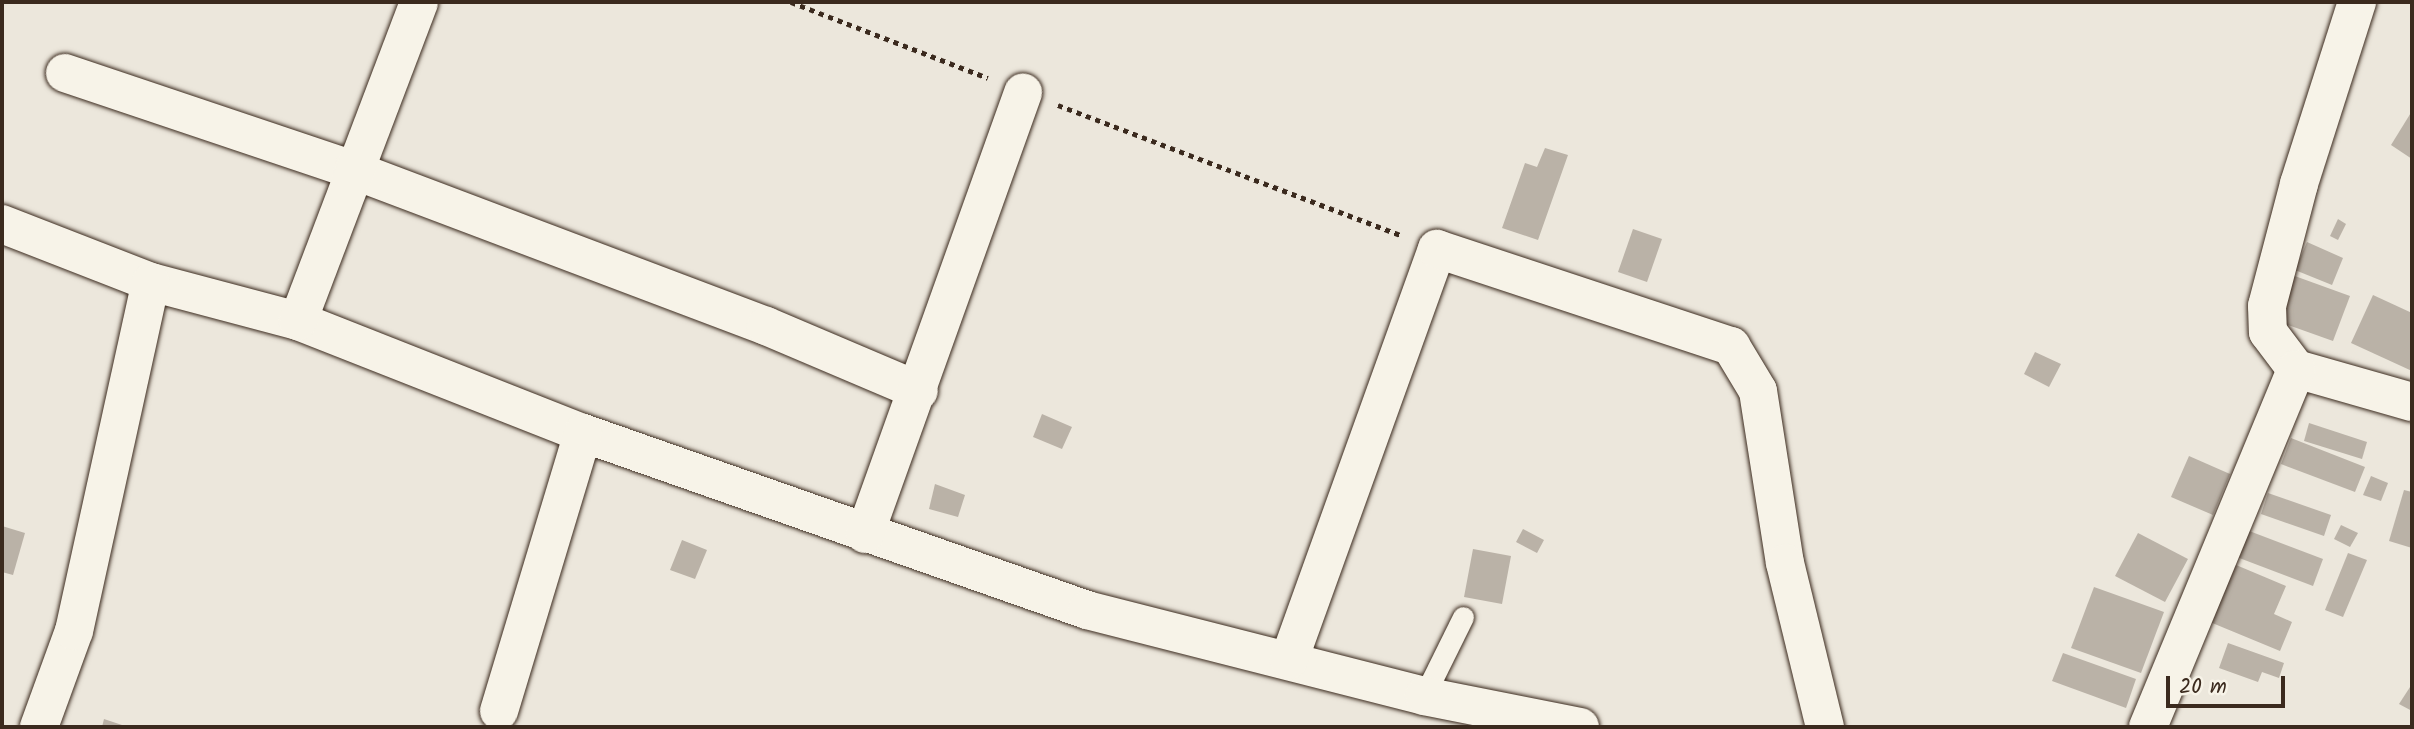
<!DOCTYPE html>
<html>
<head>
<meta charset="utf-8">
<style>
  body { margin:0 }
  #map { position:relative; width:2414px; height:729px; overflow:hidden; background:#ece7dc; font-family:Kalam,sans-serif }
  div>[style] { position:absolute }
  .building>* { inset:0; background:#bab2a7 }
  .path>* { height:4.5px; margin-top:-2.25px; transform-origin:0; background:repeating-linear-gradient(90deg,#3b2a1e 0 5px,transparent 0 10px) }
  .roads { filter:drop-shadow(0 0 2px #3b2a1e) drop-shadow(0 0 2px #3b2a1e) }
  .lane>* { height:21px; margin:-10.5px; padding:0 10.5px; transform-origin:10.5px; border-radius:10.5px; background:#f7f3e8 }
  .street>* { height:38px; margin:-19px; padding:0 19px; transform-origin:19px; border-radius:19px; background:#f7f3e8 }
  span { translate:-50% -50%; white-space:nowrap; text-align:center; line-height:1.15; -webkit-text-stroke:7px #f7f3e8; paint-order:stroke }
  .frame { position:absolute; inset:0; border:4px solid #3b2a1e; pointer-events:none }
  .scale { position:absolute; left:2166px; top:676px; width:119px; height:32px; box-sizing:border-box; border:4px solid #3b2a1e; border-top:0; padding-left:9px; font-size:21px; line-height:24px; white-space:nowrap; color:#3b2a1e; -webkit-text-stroke:5px #f7f3e8; paint-order:stroke }
</style>
</head>
<body>
<div id="map">
  <div class="building">
    <div style="clip-path:polygon(2412px 111px,2412px 159px,2391px 145px)"></div>
    <div style="clip-path:polygon(1545px 148px,1568px 155px,1538px 240px,1502px 228px,1525px 163px,1537px 167px)"></div>
    <div style="clip-path:polygon(2338px 219px,2346px 224px,2338px 240px,2330px 236px)"></div>
    <div style="clip-path:polygon(1633px 229px,1662px 239px,1647px 282px,1618px 272px)"></div>
    <div style="clip-path:polygon(2307px 242px,2343px 258px,2332px 285px,2295px 270px)"></div>
    <div style="clip-path:polygon(2292px 275px,2350px 296px,2333px 341px,2277px 321px)"></div>
    <div style="clip-path:polygon(2373px 295px,2412px 313px,2412px 371px,2351px 343px)"></div>
    <div style="clip-path:polygon(2035px 352px,2061px 364px,2049px 387px,2024px 374px)"></div>
    <div style="clip-path:polygon(1042px 414px,1072px 427px,1062px 449px,1033px 437px)"></div>
    <div style="clip-path:polygon(2309px 423px,2367px 442px,2362px 459px,2304px 441px)"></div>
    <div style="clip-path:polygon(2291px 438px,2365px 467px,2355px 492px,2281px 464px)"></div>
    <div style="clip-path:polygon(2189px 456px,2230px 474px,2213px 515px,2171px 497px)"></div>
    <div style="clip-path:polygon(2371px 476px,2388px 483px,2381px 501px,2363px 495px)"></div>
    <div style="clip-path:polygon(935px 484px,965px 495px,958px 517px,929px 509px)"></div>
    <div style="clip-path:polygon(2404px 490px,2412px 492px,2412px 548px,2389px 541px)"></div>
    <div style="clip-path:polygon(2268px 493px,2331px 515px,2324px 536px,2261px 514px)"></div>
    <div style="clip-path:polygon(2341px 525px,2358px 533px,2350px 547px,2334px 539px)"></div>
    <div style="clip-path:polygon(2px 526px,25px 533px,13px 575px,2px 572px)"></div>
    <div style="clip-path:polygon(1523px 529px,1544px 540px,1537px 553px,1516px 542px)"></div>
    <div style="clip-path:polygon(2244px 529px,2323px 559px,2313px 586px,2234px 556px)"></div>
    <div style="clip-path:polygon(2138px 533px,2188px 559px,2165px 602px,2115px 576px)"></div>
    <div style="clip-path:polygon(682px 540px,707px 550px,695px 579px,670px 570px)"></div>
    <div style="clip-path:polygon(1473px 549px,1511px 556px,1502px 604px,1464px 597px)"></div>
    <div style="clip-path:polygon(2348px 553px,2367px 560px,2343px 617px,2325px 610px)"></div>
    <div style="clip-path:polygon(2229px 562px,2286px 586px,2274px 614px,2292px 622px,2280px 651px,2205px 620px)"></div>
    <div style="clip-path:polygon(2094px 587px,2164px 612px,2141px 673px,2071px 648px)"></div>
    <div style="clip-path:polygon(2228px 643px,2284px 663px,2279px 678px,2262px 672px,2258px 682px,2219px 668px)"></div>
    <div style="clip-path:polygon(2063px 653px,2136px 679px,2126px 708px,2052px 681px)"></div>
    <div style="clip-path:polygon(2412px 684px,2412px 711px,2399px 704px)"></div>
    <div style="clip-path:polygon(104px 719px,128px 727px,102px 727px)"></div>
  </div>
  <div class="path">
    <div style="left:791px;top:2px;width:211px;rotate:21.1deg"></div>
    <div style="left:1058px;top:105px;width:366px;rotate:20.8deg"></div>
  </div>
  <div class="roads">
    <div class="lane">
      <div style="left:1424px;top:696px;width:88px;rotate:-63.7deg"></div>
    </div>
    <div class="street">
      <div style="left:2357px;top:2px;width:191px;rotate:107.7deg"></div>
      <div style="left:2299px;top:184px;width:126px;rotate:104.7deg"></div>
      <div style="left:2267px;top:306px;width:26px;rotate:88deg"></div>
      <div style="left:2268px;top:332px;width:46px;rotate:52.9deg"></div>
      <div style="left:2296px;top:369px;width:121px;rotate:15.9deg"></div>
      <div style="left:65px;top:73px;width:304px;rotate:18.6deg"></div>
      <div style="left:353px;top:170px;width:441px;rotate:20.7deg"></div>
      <div style="left:766px;top:326px;width:166px;rotate:23deg"></div>
      <div style="left:2px;top:224px;width:160px;rotate:21.3deg"></div>
      <div style="left:151px;top:282px;width:152px;rotate:14.9deg"></div>
      <div style="left:298px;top:321px;width:306px;rotate:21.5deg"></div>
      <div style="left:583px;top:433px;width:534px;rotate:19.35deg"></div>
      <div style="left:1087px;top:610px;width:348px;rotate:14.3deg"></div>
      <div style="left:1424px;top:696px;width:159px;rotate:11.2deg"></div>
      <div style="left:298px;top:321px;width:341px;rotate:-69.2deg"></div>
      <div style="left:865px;top:534px;width:469px;rotate:-70.3deg"></div>
      <div style="left:1289px;top:660px;width:437px;rotate:-70.2deg"></div>
      <div style="left:1437px;top:249px;width:310px;rotate:18.3deg"></div>
      <div style="left:1731px;top:346px;width:52px;rotate:59deg"></div>
      <div style="left:1758px;top:391px;width:174px;rotate:81.1deg"></div>
      <div style="left:1785px;top:563px;width:169px;rotate:76.3deg"></div>
      <div style="left:499px;top:711px;width:290px;rotate:-73.2deg"></div>
      <div style="left:39px;top:727px;width:102px;rotate:-70deg"></div>
      <div style="left:74px;top:631px;width:357px;rotate:-77.6deg"></div>
      <div style="left:2148px;top:727px;width:387px;rotate:-67.5deg"></div>
    </div>
  </div>
  <div class="frame"></div>
  <div class="scale">20 m</div>
</div>
</body>
</html>
